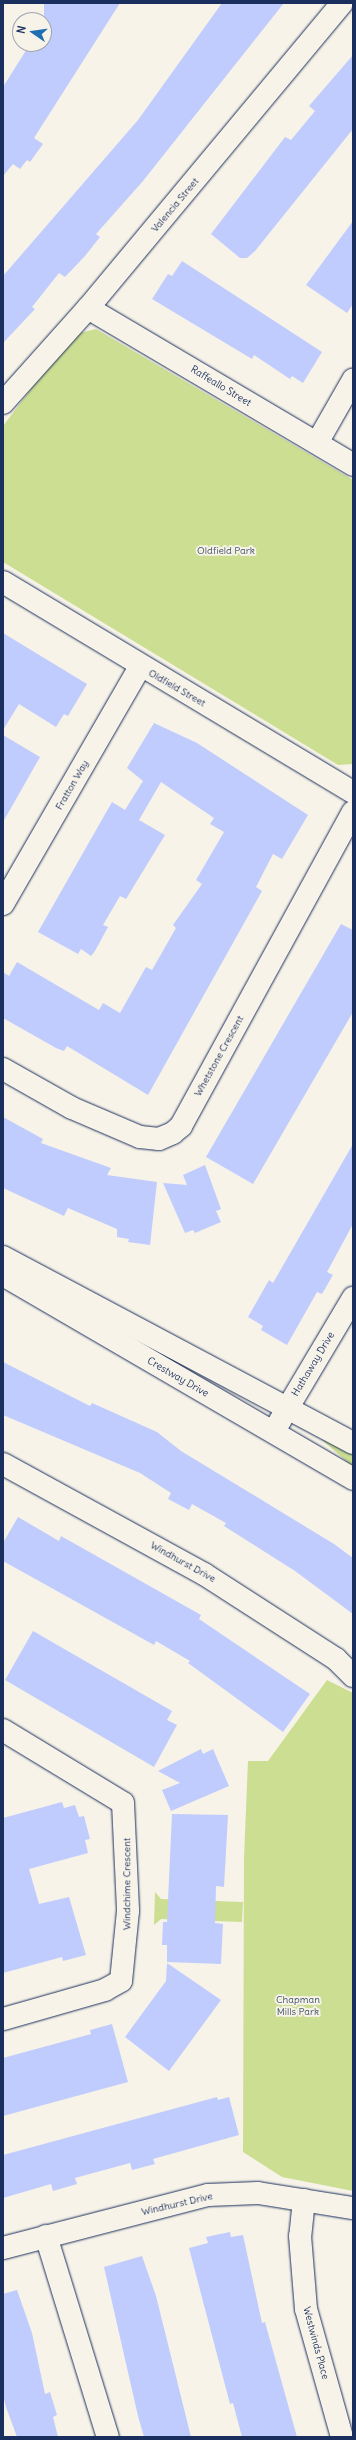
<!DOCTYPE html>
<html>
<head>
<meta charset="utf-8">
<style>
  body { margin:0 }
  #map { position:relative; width:356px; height:2440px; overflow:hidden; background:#f7f3e8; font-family:Delius,sans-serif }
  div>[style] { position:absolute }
  .green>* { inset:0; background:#cbde92 }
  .building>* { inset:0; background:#c0ccfd }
  .roads { filter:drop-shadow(0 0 1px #1b2f5e) drop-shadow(0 0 1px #1b2f5e) }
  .street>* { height:22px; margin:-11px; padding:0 11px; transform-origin:11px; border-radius:11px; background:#f7f3e8 }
  .secondary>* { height:22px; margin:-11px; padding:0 11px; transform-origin:11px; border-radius:11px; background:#f7f3e8 }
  span { translate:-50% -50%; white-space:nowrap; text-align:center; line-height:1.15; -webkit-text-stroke:4px #f7f3e8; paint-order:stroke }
  .street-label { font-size:10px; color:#1b2f5e }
  .park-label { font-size:10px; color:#3e5268 }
  .frame { position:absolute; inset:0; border:4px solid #1b2f5e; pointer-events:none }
  .north { position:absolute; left:12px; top:12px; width:40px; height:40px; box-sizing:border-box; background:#f7f3e8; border:1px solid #9fa5b1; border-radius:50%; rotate:283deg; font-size:11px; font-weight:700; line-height:16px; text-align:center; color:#1b2f5e }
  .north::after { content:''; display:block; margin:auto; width:14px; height:18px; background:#1f6fb2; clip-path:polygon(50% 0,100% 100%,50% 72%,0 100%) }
</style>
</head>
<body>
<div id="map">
  <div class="green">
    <div style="clip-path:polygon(96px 329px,353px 480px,353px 764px,338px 765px,3px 562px,3px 426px,72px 335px)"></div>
    <div style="clip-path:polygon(324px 1437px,353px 1453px,353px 1467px,322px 1440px)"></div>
    <div style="clip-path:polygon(327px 1680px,353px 1693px,353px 2191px,282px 2177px,243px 2152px,244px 1858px,248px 1761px,268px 1761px)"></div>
    <div style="clip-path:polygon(155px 1892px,161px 1899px,243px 1902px,242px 1922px,161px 1919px,154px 1925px)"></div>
  </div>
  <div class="building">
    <div style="clip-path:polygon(44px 3px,120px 3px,34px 138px,43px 144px,30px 162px,27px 160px,20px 169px,13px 164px,3px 176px,3px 87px,30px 44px,44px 44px)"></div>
    <div style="clip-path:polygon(222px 3px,284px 3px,143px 181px,96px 234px,100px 237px,85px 256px,65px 277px,59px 273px,32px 307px,35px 309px,3px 343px,3px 276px,138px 120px)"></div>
    <div style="clip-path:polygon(353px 55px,353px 129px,255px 251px,247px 258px,240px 258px,211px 234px,285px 137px,291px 140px,315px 111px,309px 106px)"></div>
    <div style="clip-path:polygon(353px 221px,353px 304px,347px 313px,306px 285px)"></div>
    <div style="clip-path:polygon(182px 261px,322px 352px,303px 383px,292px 376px,290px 379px,254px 355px,252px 359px,152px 299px,168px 274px,172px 276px)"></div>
    <div style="clip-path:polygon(3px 633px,87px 684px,68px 716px,64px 714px,56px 727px,19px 704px,3px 730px)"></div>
    <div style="clip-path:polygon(154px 723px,197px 743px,308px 815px,282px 859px,273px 854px,256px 887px,262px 891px,148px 1095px,67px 1046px,64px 1051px,56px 1048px,3px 1018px,3px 972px,9px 976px,17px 962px,99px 1010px,103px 1003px,120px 1013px,146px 967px,152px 970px,176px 928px,173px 925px,202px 884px,196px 880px,224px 832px,210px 824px,214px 818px,161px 782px,139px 820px,165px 835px,126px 899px,120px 896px,103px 925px,108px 927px,95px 951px,91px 956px,81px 949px,78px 954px,38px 932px,112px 802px,125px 810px,143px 781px,127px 768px)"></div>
    <div style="clip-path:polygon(3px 735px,40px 757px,3px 822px)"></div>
    <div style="clip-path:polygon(341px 924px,353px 930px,353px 1012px,253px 1184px,206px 1157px)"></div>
    <div style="clip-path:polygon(3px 1117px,43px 1139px,41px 1143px,111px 1168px,107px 1175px,157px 1182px,150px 1245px,128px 1242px,129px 1239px,117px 1237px,117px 1229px,68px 1208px,64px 1216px,3px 1188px)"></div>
    <div style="clip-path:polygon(353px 1144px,353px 1224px,327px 1272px,333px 1275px,322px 1294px,317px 1292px,287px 1345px,261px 1330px,263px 1326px,248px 1317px,269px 1280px,273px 1283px)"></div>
    <div style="clip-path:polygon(205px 1165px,221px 1209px,216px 1211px,221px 1222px,195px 1233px,193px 1230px,185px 1233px,163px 1183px,187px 1185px,183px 1175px)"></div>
    <div style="clip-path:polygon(3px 1362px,90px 1406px,92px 1403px,157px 1432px,181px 1451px,334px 1544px,353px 1558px,353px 1614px,295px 1571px,224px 1526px,226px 1523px,192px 1504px,189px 1510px,168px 1499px,171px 1493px,140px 1473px,3px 1415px)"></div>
    <div style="clip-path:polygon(18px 1517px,59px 1541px,61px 1536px,201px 1615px,199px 1619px,310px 1694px,283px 1732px,188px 1663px,190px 1661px,156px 1641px,154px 1645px,3px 1561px,3px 1543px)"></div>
    <div style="clip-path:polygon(33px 1631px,172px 1711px,167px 1720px,177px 1725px,154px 1767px,5px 1680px)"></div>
    <div style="clip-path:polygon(201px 1749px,203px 1754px,213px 1749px,229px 1786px,171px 1811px,162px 1790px,180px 1783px,158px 1771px)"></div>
    <div style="clip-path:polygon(62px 1802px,64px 1808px,75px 1805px,79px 1817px,84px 1816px,90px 1839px,85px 1840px,88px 1853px,29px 1869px,39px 1904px,69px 1897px,86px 1955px,63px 1961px,62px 1957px,3px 1973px,3px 1818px)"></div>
    <div style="clip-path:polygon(172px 1814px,228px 1815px,224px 1887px,216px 1886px,215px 1923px,223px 1924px,221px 1964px,167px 1962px,167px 1945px,162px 1945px,163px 1922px,167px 1922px)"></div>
    <div style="clip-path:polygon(167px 1963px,221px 2000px,169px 2071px,125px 2037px,166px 1981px)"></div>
    <div style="clip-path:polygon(112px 2024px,128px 2082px,3px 2116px,3px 2058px,91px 2034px,90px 2030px)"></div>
    <div style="clip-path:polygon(217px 2097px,218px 2100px,229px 2097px,239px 2135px,153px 2159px,155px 2164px,132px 2170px,130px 2163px,75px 2178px,77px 2184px,53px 2191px,51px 2184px,3px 2198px,3px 2155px)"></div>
    <div style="clip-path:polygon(230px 2232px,231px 2237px,243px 2235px,262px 2323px,265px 2322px,297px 2437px,242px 2437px,233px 2403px,230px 2404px,189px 2248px,208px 2243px,206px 2237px)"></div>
    <div style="clip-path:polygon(142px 2256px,156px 2296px,191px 2437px,144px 2437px,138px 2416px,104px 2267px)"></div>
    <div style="clip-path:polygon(17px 2290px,32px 2333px,45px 2394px,50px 2392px,57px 2415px,53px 2417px,58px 2437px,17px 2437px,6px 2407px,3px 2395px,3px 2294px)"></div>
  </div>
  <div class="roads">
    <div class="street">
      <div style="left:88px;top:308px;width:308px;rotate:30.6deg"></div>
      <div style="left:3px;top:403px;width:127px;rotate:-48.2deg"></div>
      <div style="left:88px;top:308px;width:397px;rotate:-50.2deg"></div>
      <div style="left:317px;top:443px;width:73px;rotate:-60.3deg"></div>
      <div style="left:3px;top:582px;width:408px;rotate:31deg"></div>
      <div style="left:3px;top:904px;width:274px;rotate:-60deg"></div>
      <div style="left:3px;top:1069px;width:79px;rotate:29.5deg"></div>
      <div style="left:72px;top:1108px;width:74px;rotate:23.1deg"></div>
      <div style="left:140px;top:1137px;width:19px;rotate:6deg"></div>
      <div style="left:159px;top:1139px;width:15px;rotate:-23deg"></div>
      <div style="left:173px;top:1133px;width:11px;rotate:-41deg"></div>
      <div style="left:181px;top:1126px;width:358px;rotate:-61.3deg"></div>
      <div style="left:274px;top:1431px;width:155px;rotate:-59.3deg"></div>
      <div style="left:3px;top:1464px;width:229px;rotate:28.7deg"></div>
      <div style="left:204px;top:1574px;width:157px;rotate:32.8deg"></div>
      <div style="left:336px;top:1659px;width:24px;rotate:45deg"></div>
      <div style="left:3px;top:1730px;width:140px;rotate:31.3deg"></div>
      <div style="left:123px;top:1803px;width:108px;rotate:87.3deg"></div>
      <div style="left:128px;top:1911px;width:70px;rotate:95.7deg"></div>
      <div style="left:121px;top:1981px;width:18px;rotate:151deg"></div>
      <div style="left:105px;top:1990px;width:106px;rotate:164.1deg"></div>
      <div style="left:304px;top:2200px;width:36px;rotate:96deg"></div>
      <div style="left:300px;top:2236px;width:73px;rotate:85.3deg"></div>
      <div style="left:306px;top:2309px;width:133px;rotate:74.3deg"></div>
      <div style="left:46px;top:2236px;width:210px;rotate:72.9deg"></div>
      <div style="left:3px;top:2248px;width:212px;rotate:-14.5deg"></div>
      <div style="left:208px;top:2195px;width:50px;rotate:-2.3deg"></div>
      <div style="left:258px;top:2193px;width:96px;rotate:9deg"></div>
    </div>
    <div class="secondary">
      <div style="left:3px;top:1257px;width:396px;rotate:28deg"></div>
      <div style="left:3px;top:1275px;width:405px;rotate:30.2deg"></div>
    </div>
  </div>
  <div class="street-label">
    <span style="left:175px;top:205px;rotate:-50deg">Valencia Street</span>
    <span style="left:221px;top:386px;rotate:31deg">Raffeallo Street</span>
    <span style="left:177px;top:688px;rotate:30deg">Oldfield Street</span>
    <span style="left:72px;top:785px;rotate:-60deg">Fratton Way</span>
    <span style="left:219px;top:1056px;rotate:-61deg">Whetstone Crescent</span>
    <span style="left:313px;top:1364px;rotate:-59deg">Hathaway Drive</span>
    <span style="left:178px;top:1377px;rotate:30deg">Crestway Drive</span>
    <span style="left:183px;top:1562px;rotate:29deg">Windhurst Drive</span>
    <span style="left:127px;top:1884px;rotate:-90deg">Windchime Crescent</span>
    <span style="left:177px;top:2204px;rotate:-13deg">Windhurst Drive</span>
    <span style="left:316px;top:2343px;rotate:75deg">Westwinds Place</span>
  </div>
  <div class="park-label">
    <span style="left:226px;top:551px">Oldfield Park</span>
    <span style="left:298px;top:2005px">Chapman<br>Mills Park</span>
  </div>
  <div class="frame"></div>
  <div class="north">N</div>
</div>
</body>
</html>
